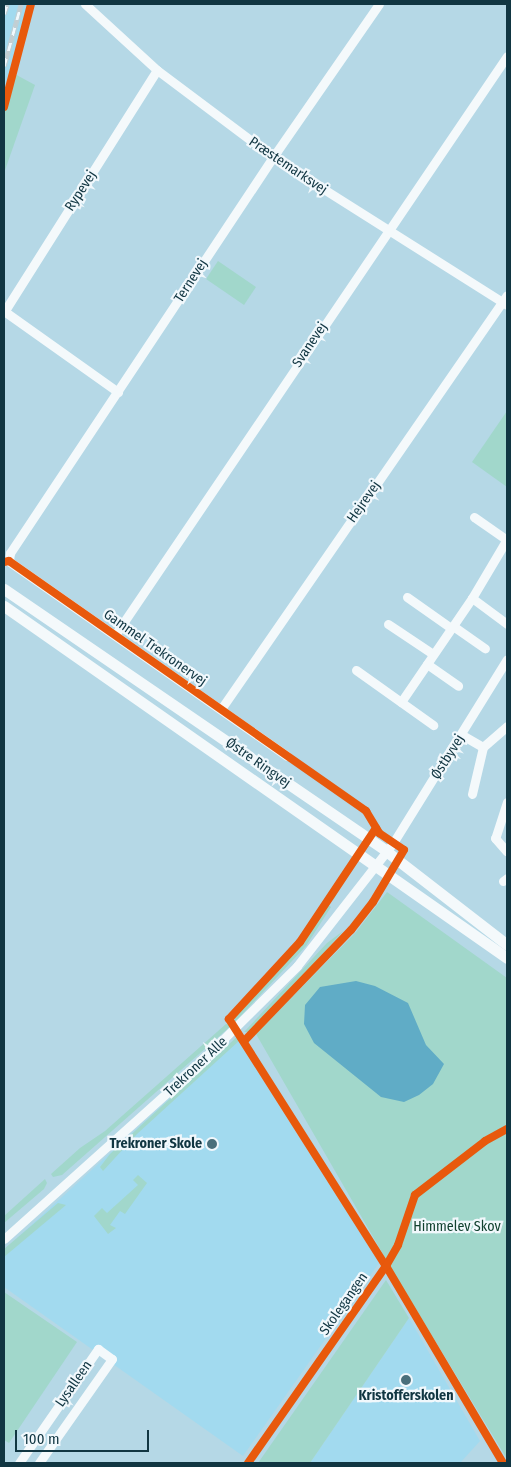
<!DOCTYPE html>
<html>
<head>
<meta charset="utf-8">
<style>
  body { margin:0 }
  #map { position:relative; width:511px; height:1467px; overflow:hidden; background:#b5d8e6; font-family:"Fira Sans Condensed",sans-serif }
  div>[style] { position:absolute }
  .built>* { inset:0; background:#a2daef }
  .green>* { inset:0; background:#a1d7cb }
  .water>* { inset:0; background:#60acc6 }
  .minor>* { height:9px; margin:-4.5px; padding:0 4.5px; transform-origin:4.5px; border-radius:4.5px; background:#f4f9fb }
  .major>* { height:11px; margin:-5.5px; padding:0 5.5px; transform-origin:5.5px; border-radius:5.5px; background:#f4f9fb }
  .rail>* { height:4.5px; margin-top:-2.25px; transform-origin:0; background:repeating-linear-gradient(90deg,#f1f8fc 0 8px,#c3ced2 0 16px); box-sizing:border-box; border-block:1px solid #c3ced2 }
  .cycleway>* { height:8px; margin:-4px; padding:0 4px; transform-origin:4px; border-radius:4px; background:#e8590c }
  .dots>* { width:14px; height:14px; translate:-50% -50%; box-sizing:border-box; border:2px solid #f1f8fc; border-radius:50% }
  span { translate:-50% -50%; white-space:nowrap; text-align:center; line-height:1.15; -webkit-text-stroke:4.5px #f1f8fc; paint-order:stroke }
  .street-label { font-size:14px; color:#113642 }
  .poi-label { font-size:14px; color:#113642; font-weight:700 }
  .right { translate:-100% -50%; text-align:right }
  .park-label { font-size:14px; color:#11412f }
  .frame { position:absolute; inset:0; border:5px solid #113642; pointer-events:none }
  .scale { position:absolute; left:15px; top:1430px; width:134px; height:22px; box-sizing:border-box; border:2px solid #113642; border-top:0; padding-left:6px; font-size:15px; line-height:18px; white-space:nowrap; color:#113642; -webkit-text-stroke:4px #f1f8fc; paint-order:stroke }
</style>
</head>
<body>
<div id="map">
  <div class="built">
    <div style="clip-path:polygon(4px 4px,29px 4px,4px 93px)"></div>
    <div style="clip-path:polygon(236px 1038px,379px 1263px,243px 1456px,4px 1287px,4px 1250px)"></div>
    <div style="clip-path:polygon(409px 1318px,480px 1441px,460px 1463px,310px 1463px)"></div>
  </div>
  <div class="green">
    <div style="clip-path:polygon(11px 72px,35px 85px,4px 173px,4px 93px)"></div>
    <div style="clip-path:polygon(218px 261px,256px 287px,244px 305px,206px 279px)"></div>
    <div style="clip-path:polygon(507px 411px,507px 487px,472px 462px)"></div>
    <div style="clip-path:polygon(344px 881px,334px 899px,327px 904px,331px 907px,306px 946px,235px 1022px,235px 1016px,283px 966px,309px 933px,328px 902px)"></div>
    <div style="clip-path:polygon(387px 892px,507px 978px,507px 1459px,391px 1268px,256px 1034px,356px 932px)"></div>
    <div style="clip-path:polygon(343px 931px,286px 996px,249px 1032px,244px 1032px,327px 943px)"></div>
    <div style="clip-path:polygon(226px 1024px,232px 1025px,62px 1175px,53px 1177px,51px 1174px,80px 1148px,105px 1131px)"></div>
    <div style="clip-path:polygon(239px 1035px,240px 1040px,137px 1134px,103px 1171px,100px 1167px,110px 1154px)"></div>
    <div style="clip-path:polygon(138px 1175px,147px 1183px,125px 1214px,120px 1211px,110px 1225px,116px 1228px,108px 1234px,94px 1216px,102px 1208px,107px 1213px,138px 1185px,133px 1180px)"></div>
    <div style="clip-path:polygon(45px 1179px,47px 1183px,44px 1189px,4px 1223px,4px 1216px)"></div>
    <div style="clip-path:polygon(58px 1203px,66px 1205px,4px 1257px,4px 1249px)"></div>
    <div style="clip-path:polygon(386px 1280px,409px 1318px,310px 1463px,258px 1463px)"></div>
    <div style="clip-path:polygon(4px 1292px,77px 1342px,9px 1443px,4px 1440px)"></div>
  </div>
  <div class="water">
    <div style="clip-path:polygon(356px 981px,375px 986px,408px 1003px,426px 1045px,444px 1064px,433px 1084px,419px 1095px,404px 1102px,381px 1097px,314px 1043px,304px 1024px,305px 1005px,320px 987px)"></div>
  </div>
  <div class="minor">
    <div style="left:85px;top:4px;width:98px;rotate:42.5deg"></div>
    <div style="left:157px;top:70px;width:145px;rotate:36.9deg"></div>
    <div style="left:273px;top:157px;width:277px;rotate:32.3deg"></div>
    <div style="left:4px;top:311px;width:140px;rotate:35.4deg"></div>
    <div style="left:4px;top:312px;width:286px;rotate:-57.7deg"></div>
    <div style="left:474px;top:517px;width:40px;rotate:34.9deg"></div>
    <div style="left:407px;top:597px;width:54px;rotate:35.2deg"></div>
    <div style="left:472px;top:598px;width:44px;rotate:36.6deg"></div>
    <div style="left:388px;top:624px;width:54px;rotate:33.7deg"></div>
    <div style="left:453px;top:626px;width:39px;rotate:35deg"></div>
    <div style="left:115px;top:635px;width:699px;rotate:-55.9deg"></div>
    <div style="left:427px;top:664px;width:38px;rotate:35deg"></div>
    <div style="left:356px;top:670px;width:95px;rotate:35.5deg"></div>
    <div style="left:401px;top:702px;width:126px;rotate:-55.7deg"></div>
    <div style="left:472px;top:598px;width:69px;rotate:-59.3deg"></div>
    <div style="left:221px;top:709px;width:503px;rotate:-55.36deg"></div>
    <div style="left:462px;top:735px;width:24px;rotate:30deg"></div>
    <div style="left:287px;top:756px;width:340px;rotate:-145deg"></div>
    <div style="left:9px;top:561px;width:8px;rotate:-83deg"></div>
    <div style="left:10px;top:553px;width:475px;rotate:-56.4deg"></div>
    <div style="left:273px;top:157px;width:186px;rotate:-55.3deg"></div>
    <div style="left:472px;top:794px;width:48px;rotate:-76.8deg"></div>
    <div style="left:483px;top:747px;width:32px;rotate:-41deg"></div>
    <div style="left:507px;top:802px;width:38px;rotate:108deg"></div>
    <div style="left:495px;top:838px;width:18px;rotate:49deg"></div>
    <div style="left:503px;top:881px;width:5px;rotate:-37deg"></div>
    <div style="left:4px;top:1239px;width:246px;rotate:-41.9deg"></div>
    <div style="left:187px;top:1075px;width:155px;rotate:-44.7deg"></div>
    <div style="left:297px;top:966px;width:156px;rotate:-52deg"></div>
    <div style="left:393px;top:843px;width:216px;rotate:-58.2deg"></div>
    <div style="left:19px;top:1463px;width:139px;rotate:-55.3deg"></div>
    <div style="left:98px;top:1349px;width:17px;rotate:36deg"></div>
    <div style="left:112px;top:1359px;width:127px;rotate:125.1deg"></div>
  </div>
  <div class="major">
    <div style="left:4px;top:589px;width:463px;rotate:34.4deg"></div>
    <div style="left:386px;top:851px;width:153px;rotate:37.8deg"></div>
    <div style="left:4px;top:606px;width:614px;rotate:34.98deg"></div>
  </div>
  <div class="rail">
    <div style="left:4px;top:14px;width:10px;rotate:-73deg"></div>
    <div style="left:4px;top:66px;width:64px;rotate:-74.7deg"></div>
  </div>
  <div class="cycleway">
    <div style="left:4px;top:107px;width:106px;rotate:-75.3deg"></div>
    <div style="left:4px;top:562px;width:5px;rotate:-11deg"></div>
    <div style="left:9px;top:561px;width:436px;rotate:35deg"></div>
    <div style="left:366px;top:811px;width:26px;rotate:59deg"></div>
    <div style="left:379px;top:833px;width:30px;rotate:34deg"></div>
    <div style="left:404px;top:850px;width:61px;rotate:120.8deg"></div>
    <div style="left:373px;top:902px;width:36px;rotate:128deg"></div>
    <div style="left:351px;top:930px;width:154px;rotate:133.9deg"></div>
    <div style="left:376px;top:828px;width:137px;rotate:123.7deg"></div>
    <div style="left:300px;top:942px;width:105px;rotate:132.7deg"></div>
    <div style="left:229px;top:1019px;width:293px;rotate:57.6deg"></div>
    <div style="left:386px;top:1266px;width:229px;rotate:59.3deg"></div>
    <div style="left:248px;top:1463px;width:241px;rotate:-55deg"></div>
    <div style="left:386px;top:1266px;width:24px;rotate:-60deg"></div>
    <div style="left:398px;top:1245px;width:53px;rotate:-71.2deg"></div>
    <div style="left:415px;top:1195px;width:88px;rotate:-37.6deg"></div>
    <div style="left:485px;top:1141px;width:25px;rotate:-29deg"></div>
  </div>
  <div class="dots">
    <div style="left:212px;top:1144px;background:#4a6f7b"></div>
    <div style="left:406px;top:1380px;background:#4a6f7b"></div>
  </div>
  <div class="street-label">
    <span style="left:288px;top:166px;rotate:34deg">Præstemarksvej</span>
    <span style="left:81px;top:191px;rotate:-57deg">Rypevej</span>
    <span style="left:191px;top:281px;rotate:-57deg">Ternevej</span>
    <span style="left:310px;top:345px;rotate:-56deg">Svanevej</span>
    <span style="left:364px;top:502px;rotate:-55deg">Hejrevej</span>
    <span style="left:155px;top:648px;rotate:35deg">Gammel Trekronervej</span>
    <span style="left:448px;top:757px;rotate:-58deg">Østbyvej</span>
    <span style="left:258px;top:763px;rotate:35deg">Østre Ringvej</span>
    <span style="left:196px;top:1067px;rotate:-43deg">Trekroner Alle</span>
    <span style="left:344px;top:1304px;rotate:-55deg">Skolegangen</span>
    <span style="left:74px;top:1384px;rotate:-55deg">Lysalleen</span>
  </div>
  <div class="poi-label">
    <span class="right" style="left:202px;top:1144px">Trekroner Skole</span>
    <span style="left:406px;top:1396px">Kristofferskolen</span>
  </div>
  <div class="park-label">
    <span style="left:457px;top:1227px">Himmelev Skov</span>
  </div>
  <div class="frame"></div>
  <div class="scale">100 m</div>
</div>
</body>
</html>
